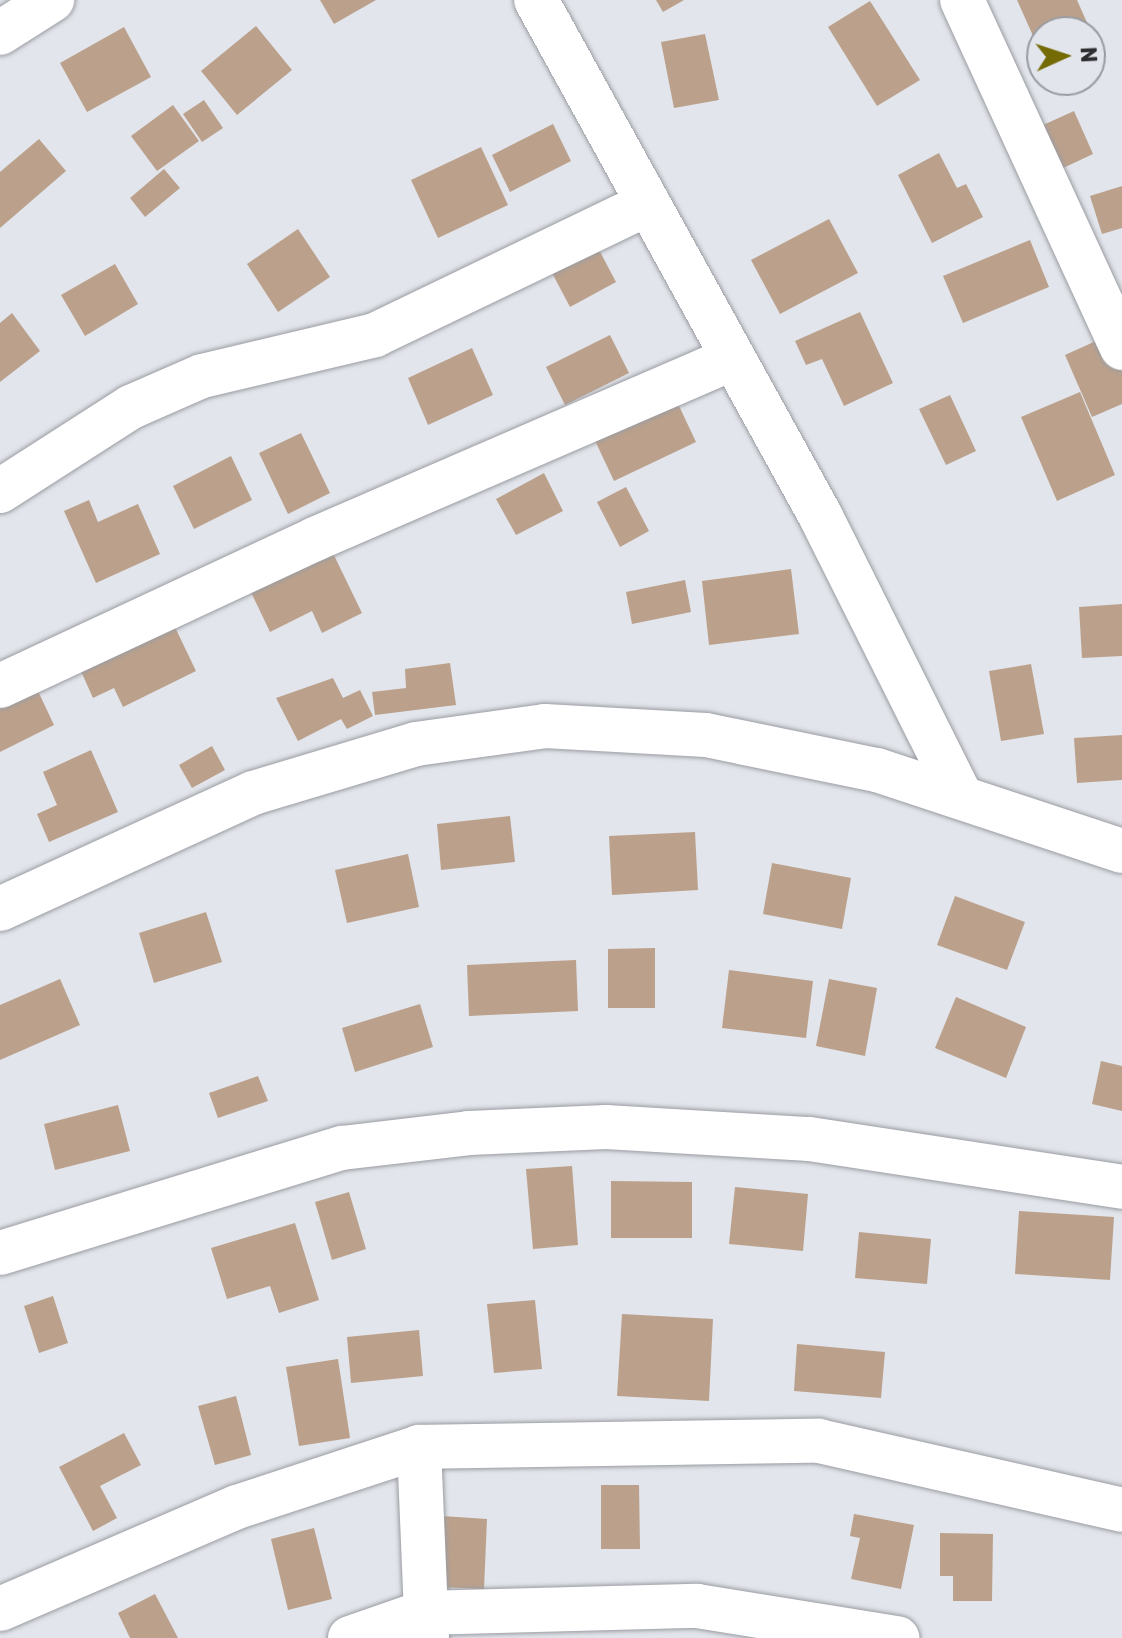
<!DOCTYPE html>
<html>
<head>
<meta charset="utf-8">
<style>
  body { margin:0 }
  #map { position:relative; width:1122px; height:1638px; overflow:hidden; background:#e2e5eb; font-family:Rubik,sans-serif }
  div>[style] { position:absolute }
  .building>* { inset:0; background:#bba18c }
  .roads { filter:drop-shadow(0 0 2px #9a9ca2) drop-shadow(0 0 2px #9a9ca2) }
  .minor>* { height:44px; margin:-22px; padding:0 22px; transform-origin:22px; border-radius:22px; background:#fff }
  span { translate:-50% -50%; white-space:nowrap; text-align:center; line-height:1.15; -webkit-text-stroke:6px #e2e5eb; paint-order:stroke }
  .north { position:absolute; left:1026px; top:16px; width:80px; height:80px; box-sizing:border-box; background:#e2e5eb; border:2px solid #999ba0; border-radius:50%; rotate:87deg; font-size:22px; font-weight:700; line-height:32px; text-align:center; color:#2c2d2f }
  .north::after { content:''; display:block; margin:auto; width:28px; height:36px; background:#746b05; clip-path:polygon(50% 0,100% 100%,50% 72%,0 100%) }
</style>
</head>
<body>
<div id="map">
  <div class="building">
    <div style="clip-path:polygon(320px 0,376px 0,334px 24px)"></div>
    <div style="clip-path:polygon(656px 0,684px 0,663px 12px)"></div>
    <div style="clip-path:polygon(1017px 0,1077px 0,1100px 52px,1090px 56px,1090px 32px,1042px 32px,1042px 56px)"></div>
    <div style="clip-path:polygon(870px 1px,920px 80px,877px 106px,828px 27px)"></div>
    <div style="clip-path:polygon(256px 26px,292px 70px,237px 115px,201px 71px)"></div>
    <div style="clip-path:polygon(124px 27px,151px 77px,87px 112px,60px 63px)"></div>
    <div style="clip-path:polygon(705px 34px,719px 100px,674px 108px,661px 42px)"></div>
    <div style="clip-path:polygon(204px 100px,223px 128px,202px 142px,183px 114px)"></div>
    <div style="clip-path:polygon(173px 105px,199px 141px,157px 171px,131px 136px)"></div>
    <div style="clip-path:polygon(1074px 111px,1093px 154px,1061px 169px,1041px 126px)"></div>
    <div style="clip-path:polygon(553px 124px,571px 161px,510px 192px,492px 155px)"></div>
    <div style="clip-path:polygon(39px 139px,66px 171px,0 228px,0 172px)"></div>
    <div style="clip-path:polygon(481px 147px,508px 205px,438px 238px,411px 180px)"></div>
    <div style="clip-path:polygon(939px 153px,957px 188px,966px 184px,983px 217px,932px 243px,898px 175px)"></div>
    <div style="clip-path:polygon(164px 169px,180px 188px,145px 217px,130px 198px)"></div>
    <div style="clip-path:polygon(1122px 186px,1122px 228px,1102px 234px,1090px 196px)"></div>
    <div style="clip-path:polygon(829px 219px,858px 273px,780px 314px,751px 260px)"></div>
    <div style="clip-path:polygon(298px 229px,330px 277px,278px 312px,247px 264px)"></div>
    <div style="clip-path:polygon(1030px 240px,1049px 287px,963px 323px,943px 276px)"></div>
    <div style="clip-path:polygon(597px 246px,616px 282px,570px 307px,551px 271px)"></div>
    <div style="clip-path:polygon(115px 264px,138px 304px,85px 336px,61px 295px)"></div>
    <div style="clip-path:polygon(860px 312px,893px 383px,844px 406px,822px 359px,806px 365px,795px 341px)"></div>
    <div style="clip-path:polygon(12px 313px,40px 351px,0 382px,0 323px)"></div>
    <div style="clip-path:polygon(610px 335px,629px 373px,565px 405px,546px 367px)"></div>
    <div style="clip-path:polygon(1107px 336px,1122px 372px,1122px 404px,1092px 417px,1065px 355px)"></div>
    <div style="clip-path:polygon(472px 348px,493px 395px,428px 425px,408px 378px)"></div>
    <div style="clip-path:polygon(672px 391px,696px 442px,614px 481px,590px 430px)"></div>
    <div style="clip-path:polygon(1080px 392px,1115px 475px,1057px 501px,1021px 417px)"></div>
    <div style="clip-path:polygon(950px 395px,976px 451px,946px 465px,919px 409px)"></div>
    <div style="clip-path:polygon(301px 433px,330px 493px,288px 514px,259px 453px)"></div>
    <div style="clip-path:polygon(231px 456px,252px 500px,194px 529px,173px 486px)"></div>
    <div style="clip-path:polygon(544px 473px,563px 511px,516px 535px,496px 499px)"></div>
    <div style="clip-path:polygon(626px 487px,649px 531px,620px 547px,597px 502px)"></div>
    <div style="clip-path:polygon(89px 500px,98px 522px,138px 504px,160px 554px,96px 583px,64px 511px)"></div>
    <div style="clip-path:polygon(330px 547px,362px 613px,322px 633px,312px 611px,270px 632px,248px 586px)"></div>
    <div style="clip-path:polygon(791px 569px,799px 634px,709px 645px,702px 581px)"></div>
    <div style="clip-path:polygon(685px 580px,691px 612px,632px 624px,626px 592px)"></div>
    <div style="clip-path:polygon(1122px 604px,1122px 656px,1082px 658px,1079px 607px)"></div>
    <div style="clip-path:polygon(173px 623px,196px 671px,123px 707px,114px 688px,93px 698px,80px 669px)"></div>
    <div style="clip-path:polygon(450px 663px,456px 705px,375px 715px,372px 692px,406px 688px,405px 669px)"></div>
    <div style="clip-path:polygon(1031px 664px,1044px 734px,1001px 741px,989px 671px)"></div>
    <div style="clip-path:polygon(333px 678px,343px 698px,360px 690px,373px 716px,347px 729px,341px 719px,298px 741px,276px 698px)"></div>
    <div style="clip-path:polygon(37px 689px,54px 725px,0 752px,0 707px)"></div>
    <div style="clip-path:polygon(1122px 735px,1122px 780px,1077px 783px,1074px 738px)"></div>
    <div style="clip-path:polygon(212px 746px,225px 770px,192px 788px,179px 765px)"></div>
    <div style="clip-path:polygon(91px 750px,118px 812px,49px 842px,37px 814px,57px 805px,43px 772px)"></div>
    <div style="clip-path:polygon(510px 816px,515px 862px,441px 870px,437px 824px)"></div>
    <div style="clip-path:polygon(695px 832px,698px 890px,612px 895px,609px 836px)"></div>
    <div style="clip-path:polygon(408px 854px,419px 907px,347px 923px,335px 870px)"></div>
    <div style="clip-path:polygon(772px 863px,851px 878px,842px 929px,763px 914px)"></div>
    <div style="clip-path:polygon(955px 896px,1025px 922px,1007px 970px,937px 945px)"></div>
    <div style="clip-path:polygon(206px 912px,222px 962px,154px 983px,139px 933px)"></div>
    <div style="clip-path:polygon(655px 948px,655px 1008px,608px 1008px,608px 949px)"></div>
    <div style="clip-path:polygon(576px 960px,578px 1011px,469px 1016px,467px 965px)"></div>
    <div style="clip-path:polygon(729px 970px,813px 981px,806px 1038px,722px 1028px)"></div>
    <div style="clip-path:polygon(60px 979px,80px 1025px,0 1060px,0 1005px)"></div>
    <div style="clip-path:polygon(829px 979px,877px 988px,865px 1056px,816px 1046px)"></div>
    <div style="clip-path:polygon(956px 997px,1026px 1027px,1006px 1078px,935px 1048px)"></div>
    <div style="clip-path:polygon(420px 1004px,433px 1047px,355px 1072px,342px 1028px)"></div>
    <div style="clip-path:polygon(1101px 1061px,1122px 1066px,1122px 1111px,1092px 1104px)"></div>
    <div style="clip-path:polygon(258px 1076px,268px 1101px,218px 1118px,209px 1093px)"></div>
    <div style="clip-path:polygon(118px 1105px,130px 1151px,55px 1170px,44px 1124px)"></div>
    <div style="clip-path:polygon(572px 1166px,578px 1245px,533px 1249px,526px 1169px)"></div>
    <div style="clip-path:polygon(611px 1181px,692px 1182px,692px 1238px,611px 1238px)"></div>
    <div style="clip-path:polygon(735px 1187px,808px 1194px,803px 1251px,729px 1244px)"></div>
    <div style="clip-path:polygon(349px 1192px,366px 1249px,332px 1260px,315px 1202px)"></div>
    <div style="clip-path:polygon(1019px 1211px,1114px 1217px,1110px 1280px,1015px 1274px)"></div>
    <div style="clip-path:polygon(295px 1223px,319px 1300px,279px 1313px,270px 1286px,227px 1299px,211px 1248px)"></div>
    <div style="clip-path:polygon(859px 1232px,931px 1239px,927px 1284px,855px 1278px)"></div>
    <div style="clip-path:polygon(53px 1296px,68px 1343px,39px 1353px,24px 1306px)"></div>
    <div style="clip-path:polygon(535px 1300px,542px 1369px,494px 1373px,487px 1304px)"></div>
    <div style="clip-path:polygon(622px 1314px,713px 1319px,709px 1401px,617px 1396px)"></div>
    <div style="clip-path:polygon(419px 1330px,423px 1376px,351px 1383px,347px 1337px)"></div>
    <div style="clip-path:polygon(797px 1344px,885px 1352px,881px 1398px,794px 1391px)"></div>
    <div style="clip-path:polygon(338px 1359px,350px 1438px,299px 1446px,286px 1367px)"></div>
    <div style="clip-path:polygon(236px 1396px,251px 1455px,215px 1465px,198px 1406px)"></div>
    <div style="clip-path:polygon(124px 1433px,141px 1465px,100px 1486px,117px 1518px,93px 1531px,59px 1467px)"></div>
    <div style="clip-path:polygon(601px 1485px,639px 1485px,640px 1549px,601px 1549px)"></div>
    <div style="clip-path:polygon(854px 1514px,914px 1525px,901px 1589px,851px 1579px,860px 1538px,850px 1536px)"></div>
    <div style="clip-path:polygon(442px 1516px,487px 1519px,484px 1589px,438px 1587px)"></div>
    <div style="clip-path:polygon(314px 1528px,332px 1599px,288px 1610px,271px 1539px)"></div>
    <div style="clip-path:polygon(940px 1533px,993px 1534px,992px 1601px,953px 1601px,953px 1576px,940px 1576px)"></div>
    <div style="clip-path:polygon(155px 1594px,178px 1638px,130px 1638px,118px 1613px)"></div>
  </div>
  <div class="roads">
    <div class="minor">
      <div style="left:536px;top:0;width:590px;rotate:61.13deg"></div>
      <div style="left:821px;top:517px;width:311px;rotate:63.4deg"></div>
      <div style="left:962px;top:0;width:383px;rotate:65.3deg"></div>
      <div style="left:0;top:33px;width:62px;rotate:-32.4deg"></div>
      <div style="left:0;top:491px;width:156px;rotate:-32.7deg"></div>
      <div style="left:131px;top:407px;width:77px;rotate:-23.6deg"></div>
      <div style="left:202px;top:376px;width:178px;rotate:-13.3deg"></div>
      <div style="left:375px;top:335px;width:300px;rotate:-25.7deg"></div>
      <div style="left:0;top:686px;width:348px;rotate:-25deg"></div>
      <div style="left:315px;top:539px;width:452px;rotate:-23.4deg"></div>
      <div style="left:0;top:909px;width:278px;rotate:-24.6deg"></div>
      <div style="left:253px;top:793px;width:170px;rotate:-16.7deg"></div>
      <div style="left:416px;top:744px;width:130px;rotate:-7.9deg"></div>
      <div style="left:545px;top:726px;width:161px;rotate:3.2deg"></div>
      <div style="left:706px;top:735px;width:175px;rotate:11.6deg"></div>
      <div style="left:877px;top:770px;width:258px;rotate:18.3deg"></div>
      <div style="left:0;top:1253px;width:358px;rotate:-17.1deg"></div>
      <div style="left:342px;top:1148px;width:128px;rotate:-6.7deg"></div>
      <div style="left:469px;top:1133px;width:137px;rotate:-2.5deg"></div>
      <div style="left:606px;top:1127px;width:204px;rotate:3.4deg"></div>
      <div style="left:810px;top:1139px;width:316px;rotate:8.7deg"></div>
      <div style="left:419px;top:1447px;width:191px;rotate:87.6deg"></div>
      <div style="left:0;top:1609px;width:258px;rotate:-23.3deg"></div>
      <div style="left:237px;top:1507px;width:192px;rotate:-18.2deg"></div>
      <div style="left:419px;top:1447px;width:400px;rotate:-0.9deg"></div>
      <div style="left:819px;top:1441px;width:311px;rotate:12.8deg"></div>
      <div style="left:350px;top:1638px;width:76px;rotate:-19.1deg"></div>
      <div style="left:422px;top:1613px;width:275px;rotate:-1.5deg"></div>
      <div style="left:697px;top:1606px;width:203px;rotate:9.1deg"></div>
    </div>
  </div>
  <div class="north">N</div>
</div>
</body>
</html>
